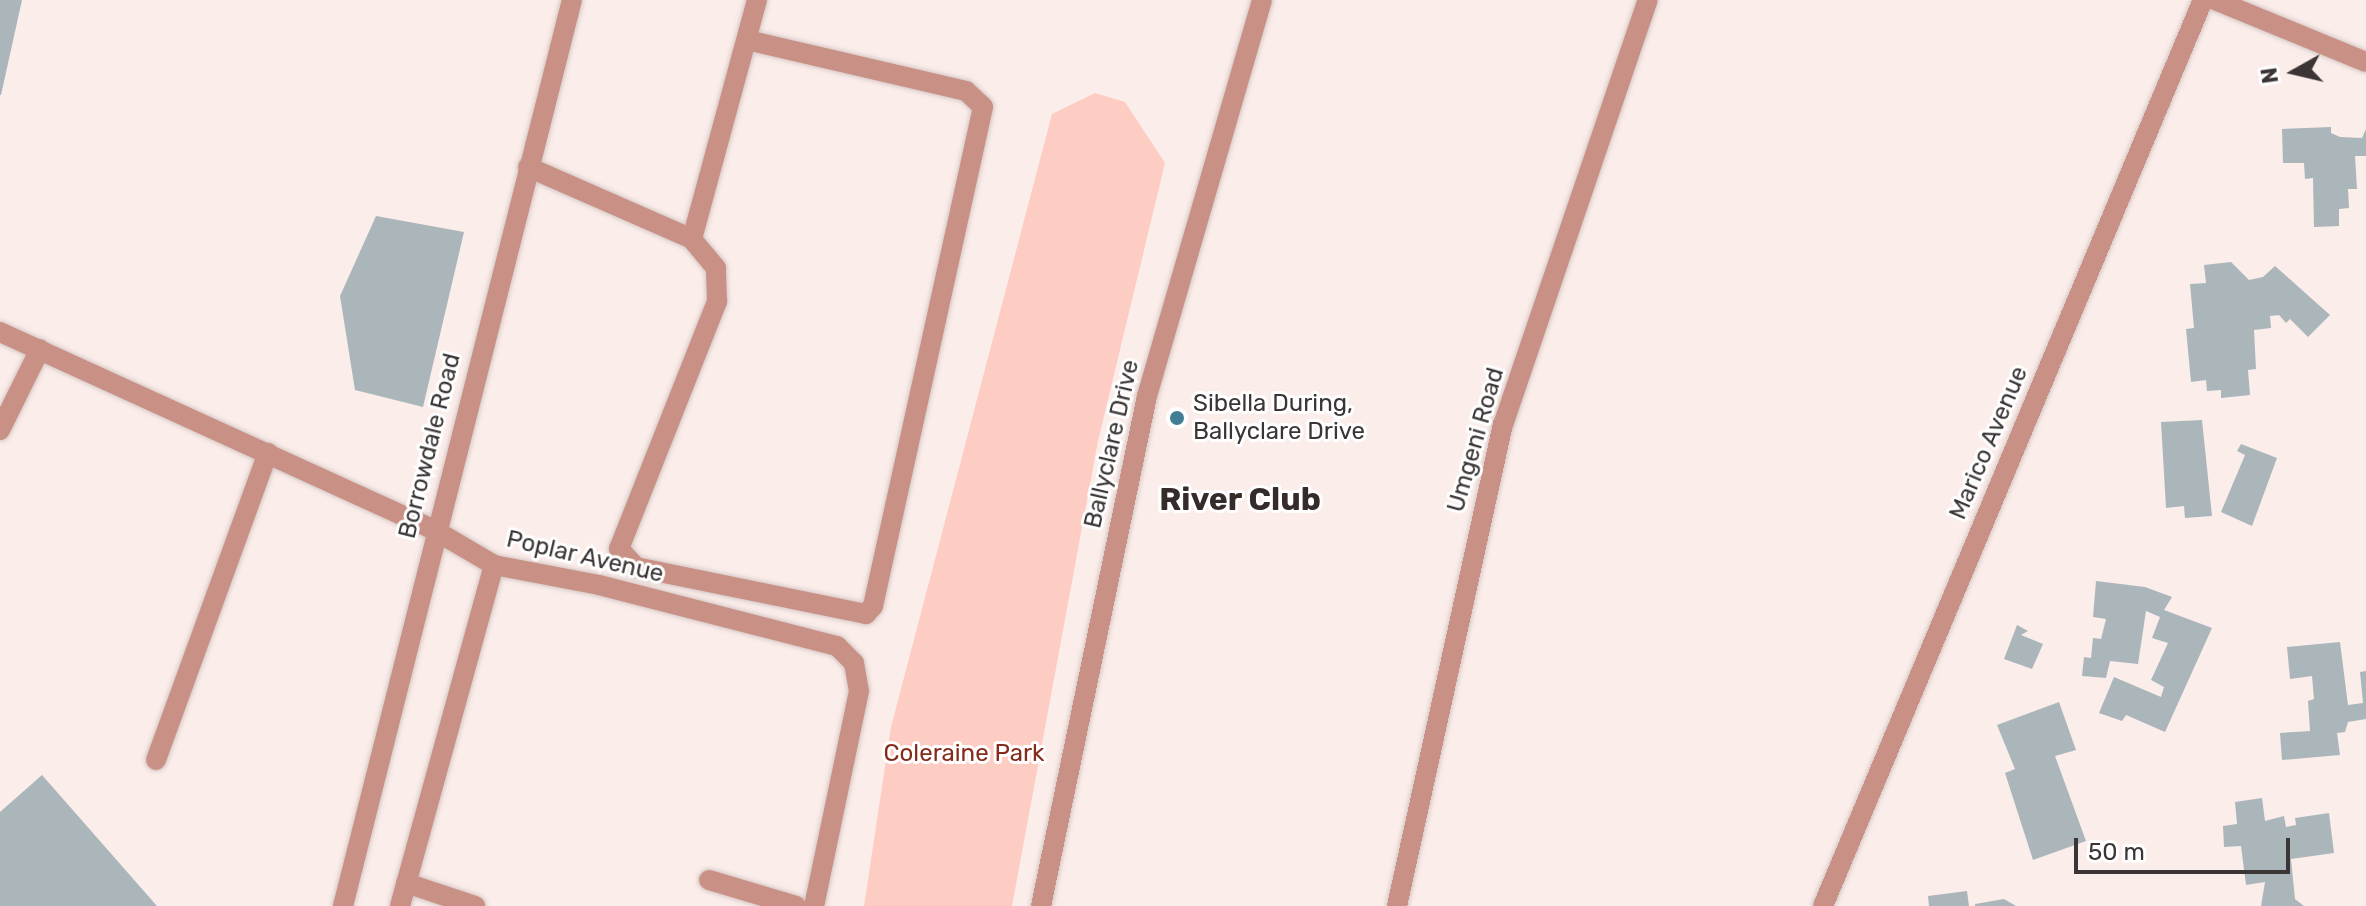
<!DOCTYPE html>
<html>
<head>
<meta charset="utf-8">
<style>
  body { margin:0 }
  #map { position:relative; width:2366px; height:906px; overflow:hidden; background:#fbedea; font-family:Rubik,sans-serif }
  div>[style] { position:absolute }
  .green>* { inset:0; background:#fdccc2 }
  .building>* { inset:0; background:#abb6bb }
  .roads { filter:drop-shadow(0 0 2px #d5c8c6) drop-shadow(0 0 2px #d5c8c6) }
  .minor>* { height:20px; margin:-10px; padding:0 10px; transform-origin:10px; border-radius:10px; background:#c99185 }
  .tertiary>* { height:20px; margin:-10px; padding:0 10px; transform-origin:10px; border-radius:10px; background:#c99185 }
  .dots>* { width:22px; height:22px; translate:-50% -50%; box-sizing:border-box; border:4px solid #fff; border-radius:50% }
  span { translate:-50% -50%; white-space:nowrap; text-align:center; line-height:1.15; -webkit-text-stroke:6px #fff; paint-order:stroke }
  .poi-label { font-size:24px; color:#3b3635 }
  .left { translate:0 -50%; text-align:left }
  .street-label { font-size:24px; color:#3b3635 }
  .park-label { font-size:24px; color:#852b1a }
  .district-label { font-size:32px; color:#352b29; font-weight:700 }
  .north { position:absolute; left:2254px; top:32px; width:80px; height:80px; -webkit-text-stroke:6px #fff; paint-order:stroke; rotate:262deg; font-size:22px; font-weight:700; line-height:32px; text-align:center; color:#3b3635 }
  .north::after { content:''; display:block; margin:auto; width:28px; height:36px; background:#3b3635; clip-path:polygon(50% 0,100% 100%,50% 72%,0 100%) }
  .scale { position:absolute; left:2074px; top:838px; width:216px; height:36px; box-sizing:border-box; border:4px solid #3b3635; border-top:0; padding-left:10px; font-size:24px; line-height:28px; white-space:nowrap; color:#3b3635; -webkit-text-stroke:6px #fff; paint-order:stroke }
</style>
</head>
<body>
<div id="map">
  <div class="green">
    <div style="clip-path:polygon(1095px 93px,1125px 102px,1165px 163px,1098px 441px,1012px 906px,864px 906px,891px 727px,1052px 114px)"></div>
  </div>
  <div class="building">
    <div style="clip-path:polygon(0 0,22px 0,1px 95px,0 95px)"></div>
    <div style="clip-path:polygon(2331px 127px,2331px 133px,2340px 137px,2362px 138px,2366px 129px,2366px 156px,2355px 156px,2357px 189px,2348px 189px,2349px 208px,2339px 209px,2339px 226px,2314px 227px,2313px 178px,2305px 179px,2304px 163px,2283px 163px,2282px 129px)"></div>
    <div style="clip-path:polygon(376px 216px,464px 232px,423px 407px,355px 390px,340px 296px)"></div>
    <div style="clip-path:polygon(2231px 262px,2249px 280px,2263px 277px,2275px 266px,2330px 315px,2308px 337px,2290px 319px,2286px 323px,2279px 315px,2270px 316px,2271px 328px,2254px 330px,2256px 369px,2248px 370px,2250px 395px,2221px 398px,2221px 390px,2207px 391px,2206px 380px,2191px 382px,2186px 329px,2194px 328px,2190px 284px,2206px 283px,2204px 265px)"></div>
    <div style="clip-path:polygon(2202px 420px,2212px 516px,2185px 518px,2184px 506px,2166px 508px,2161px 422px)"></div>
    <div style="clip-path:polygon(2241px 444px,2277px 458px,2252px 526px,2221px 512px,2245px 455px,2237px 451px)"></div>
    <div style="clip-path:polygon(2096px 581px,2145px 587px,2172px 597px,2164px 610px,2212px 628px,2165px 732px,2126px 715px,2122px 721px,2099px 713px,2114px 677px,2161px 697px,2164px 687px,2151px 680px,2168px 643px,2152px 638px,2160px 617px,2146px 611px,2138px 664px,2110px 661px,2106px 678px,2082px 676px,2084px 657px,2091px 658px,2093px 638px,2101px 639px,2106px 619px,2093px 617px)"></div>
    <div style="clip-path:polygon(2017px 625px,2028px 631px,2021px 635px,2043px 644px,2032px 669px,2004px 659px)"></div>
    <div style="clip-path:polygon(2340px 642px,2348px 705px,2363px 703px,2360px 672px,2366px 671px,2366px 719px,2348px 722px,2345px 732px,2337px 733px,2340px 755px,2282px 760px,2280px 733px,2310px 731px,2308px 701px,2314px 699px,2312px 676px,2290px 679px,2287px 647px)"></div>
    <div style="clip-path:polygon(2059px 702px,2076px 750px,2055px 756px,2086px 841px,2033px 860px,2005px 773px,2015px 769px,1997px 725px)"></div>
    <div style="clip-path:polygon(42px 775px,157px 906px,0 906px,0 812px)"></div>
    <div style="clip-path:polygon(2262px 798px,2265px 821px,2284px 816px,2286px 827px,2296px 825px,2295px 818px,2329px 813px,2334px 853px,2291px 859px,2295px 899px,2304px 906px,2261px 906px,2265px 882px,2246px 885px,2241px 846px,2224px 847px,2223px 826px,2237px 824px,2235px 802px)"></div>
    <div style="clip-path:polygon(1967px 891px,1969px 906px,1929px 906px,1928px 896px)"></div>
    <div style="clip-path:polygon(2004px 899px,2016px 906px,1975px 906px,1975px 904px)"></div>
  </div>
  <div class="roads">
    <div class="minor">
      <div style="left:2215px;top:0;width:163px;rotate:22.3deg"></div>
      <div style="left:747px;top:40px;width:225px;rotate:13.1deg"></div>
      <div style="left:966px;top:91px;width:23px;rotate:43deg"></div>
      <div style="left:983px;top:107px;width:511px;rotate:102.43deg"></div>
      <div style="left:873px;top:606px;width:11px;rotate:131deg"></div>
      <div style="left:866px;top:614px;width:235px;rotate:-168.5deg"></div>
      <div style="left:636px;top:567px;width:25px;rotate:-133deg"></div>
      <div style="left:619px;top:549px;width:267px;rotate:-68.4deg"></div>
      <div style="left:717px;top:301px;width:33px;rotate:-92deg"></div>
      <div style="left:716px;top:268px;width:38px;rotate:-130deg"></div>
      <div style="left:692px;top:239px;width:248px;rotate:-74.8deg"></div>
      <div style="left:528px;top:167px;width:179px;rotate:23.7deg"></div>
      <div style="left:0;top:332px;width:479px;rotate:24.5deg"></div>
      <div style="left:436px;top:531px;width:67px;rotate:30.4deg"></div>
      <div style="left:494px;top:565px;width:107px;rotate:10.8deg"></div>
      <div style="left:599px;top:585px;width:246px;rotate:14.4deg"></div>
      <div style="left:837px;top:646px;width:24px;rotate:45deg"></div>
      <div style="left:854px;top:663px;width:28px;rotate:80deg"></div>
      <div style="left:859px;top:691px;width:220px;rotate:101.8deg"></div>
      <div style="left:0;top:430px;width:90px;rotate:-63.7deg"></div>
      <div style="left:156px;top:760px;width:327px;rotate:-70deg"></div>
      <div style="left:709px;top:880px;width:91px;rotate:16.6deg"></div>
      <div style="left:406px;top:883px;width:73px;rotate:18.4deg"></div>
      <div style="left:343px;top:906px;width:934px;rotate:-75.82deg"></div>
      <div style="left:400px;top:906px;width:354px;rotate:-74.6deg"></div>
      <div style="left:1397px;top:906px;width:493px;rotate:-77.6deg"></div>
      <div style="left:1503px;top:425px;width:449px;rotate:-71.2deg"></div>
      <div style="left:1823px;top:906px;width:982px;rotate:-67.25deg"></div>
    </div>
    <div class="tertiary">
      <div style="left:1041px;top:906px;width:521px;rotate:-78.26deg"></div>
      <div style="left:1147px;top:396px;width:412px;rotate:-73.8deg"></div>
    </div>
  </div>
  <div class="dots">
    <div style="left:1177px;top:418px;background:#417d95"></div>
  </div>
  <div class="poi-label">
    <span class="left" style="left:1193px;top:418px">Sibella During,<br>Ballyclare Drive</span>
  </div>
  <div class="street-label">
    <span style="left:1476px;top:440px;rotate:-74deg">Umgeni Road</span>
    <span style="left:1989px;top:443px;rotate:-67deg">Marico Avenue</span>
    <span style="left:1112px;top:444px;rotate:-77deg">Ballyclare Drive</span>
    <span style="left:430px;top:446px;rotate:-76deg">Borrowdale Road</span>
    <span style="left:585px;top:557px;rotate:13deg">Poplar Avenue</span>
  </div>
  <div class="park-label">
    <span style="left:964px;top:754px">Coleraine Park</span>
  </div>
  <div class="district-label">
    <span style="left:1240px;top:499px">River Club</span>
  </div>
  <div class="north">N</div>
  <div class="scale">50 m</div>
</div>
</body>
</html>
